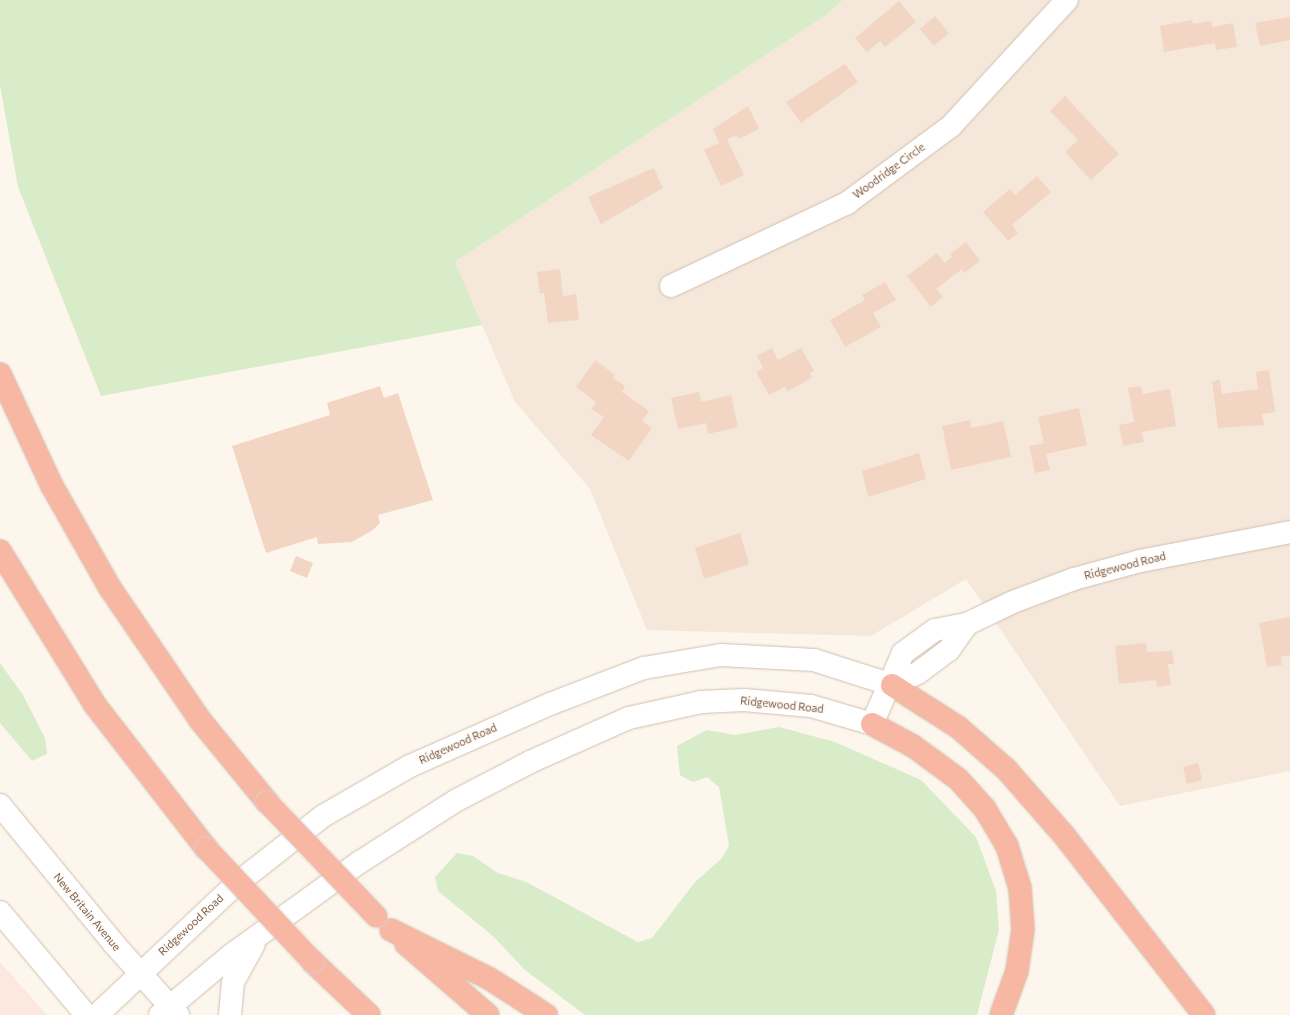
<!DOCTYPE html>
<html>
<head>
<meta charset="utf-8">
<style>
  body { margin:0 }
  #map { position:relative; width:1290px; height:1015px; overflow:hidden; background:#fdf6ec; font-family:Commissioner,sans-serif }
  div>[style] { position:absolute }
  .residential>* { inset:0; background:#f5e8da }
  .commercial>* { inset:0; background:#fde8e0 }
  .green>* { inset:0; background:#d8ecc9 }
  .building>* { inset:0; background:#f3d5c3 }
  .roads { filter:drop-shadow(0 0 1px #d1beb0) drop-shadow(0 0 1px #d1beb0) }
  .street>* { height:22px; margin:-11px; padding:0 11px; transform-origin:11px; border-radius:11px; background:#fff }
  .secondary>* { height:22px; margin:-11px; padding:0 11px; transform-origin:11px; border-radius:11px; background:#fff }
  .highway>* { height:22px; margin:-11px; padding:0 11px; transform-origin:11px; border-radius:11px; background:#f7b7a3 }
  .bridges { filter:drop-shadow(0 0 1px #dad1cd) drop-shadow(0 0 1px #dad1cd) }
  .highway-bridge>* { height:22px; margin:-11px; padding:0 11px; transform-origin:11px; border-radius:11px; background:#f7b7a3 }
  span { translate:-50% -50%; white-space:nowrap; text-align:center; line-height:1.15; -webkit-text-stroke:3px #fffaf3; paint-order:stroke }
  .street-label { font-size:11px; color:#7a5c4d }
</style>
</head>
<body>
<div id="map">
  <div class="residential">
    <div style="clip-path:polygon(843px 0,1290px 0,1290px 771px,1120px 806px,966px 579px,871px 636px,647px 630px,590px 489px,515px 402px,455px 262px,826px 15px)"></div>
  </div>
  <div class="commercial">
    <div style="clip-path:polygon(0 962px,47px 1015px,0 1015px)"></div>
  </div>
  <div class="green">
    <div style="clip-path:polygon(0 0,843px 0,826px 15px,455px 262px,482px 325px,101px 396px,18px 187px,0 85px)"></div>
    <div style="clip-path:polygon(0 663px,23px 695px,45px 738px,47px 754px,32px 761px,0 723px)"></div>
    <div style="clip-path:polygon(779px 727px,835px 742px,921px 780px,976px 837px,996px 891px,999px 930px,977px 1015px,585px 1015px,525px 970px,493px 936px,438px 891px,435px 877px,457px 853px,473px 856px,498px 873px,526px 882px,638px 942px,652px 938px,695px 882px,721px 859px,729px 846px,719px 787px,707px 777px,693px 782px,680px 775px,677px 746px,707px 730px,735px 735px)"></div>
  </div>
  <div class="building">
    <div style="clip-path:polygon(899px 1px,916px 22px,885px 47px,880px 41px,867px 52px,855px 38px)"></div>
    <div style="clip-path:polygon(935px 16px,949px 33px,934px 46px,920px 29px)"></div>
    <div style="clip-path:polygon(1290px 17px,1290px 40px,1260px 46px,1255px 23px)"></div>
    <div style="clip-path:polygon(1192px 20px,1193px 24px,1211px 21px,1212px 27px,1233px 23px,1237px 47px,1216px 50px,1215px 43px,1164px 52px,1160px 26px)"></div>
    <div style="clip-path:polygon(845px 64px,858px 82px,801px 123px,786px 102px)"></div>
    <div style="clip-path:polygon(1065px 96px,1119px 154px,1091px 180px,1065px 152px,1078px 140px,1050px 111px)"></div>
    <div style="clip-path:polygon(748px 106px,759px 129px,739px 139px,737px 135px,727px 139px,744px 175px,721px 186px,704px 150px,719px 143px,713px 129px)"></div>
    <div style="clip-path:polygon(654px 168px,663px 188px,601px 224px,588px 197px)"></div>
    <div style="clip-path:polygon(1037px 176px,1051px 192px,1012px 225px,1018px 233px,1008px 241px,983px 212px,1010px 189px,1015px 195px)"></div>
    <div style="clip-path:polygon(966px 242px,980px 261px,964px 273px,962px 269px,936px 289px,943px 297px,931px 307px,907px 276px,937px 253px,945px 263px,952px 257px,950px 254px)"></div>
    <div style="clip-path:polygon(560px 269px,563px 296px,576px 294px,579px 320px,548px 323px,544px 293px,540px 293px,537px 272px)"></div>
    <div style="clip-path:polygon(885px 282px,896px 300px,873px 313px,881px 327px,845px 347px,830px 320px,865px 300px,862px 295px)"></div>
    <div style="clip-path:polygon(772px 348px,778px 360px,801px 348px,814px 371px,810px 373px,812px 378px,788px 391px,785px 387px,769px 395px,756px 372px,763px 368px,757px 356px)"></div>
    <div style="clip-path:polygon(595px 360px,615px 375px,613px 378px,625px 386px,622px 392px,649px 411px,642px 421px,652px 428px,629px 461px,591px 435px,604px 417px,591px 409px,596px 402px,576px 387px)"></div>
    <div style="clip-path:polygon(1269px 370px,1275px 412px,1262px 414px,1264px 425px,1218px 428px,1212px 381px,1220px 380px,1222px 394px,1258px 389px,1256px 372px)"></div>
    <div style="clip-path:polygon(380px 386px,384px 398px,398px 393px,433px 500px,378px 515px,380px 523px,373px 530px,352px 542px,318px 544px,317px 537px,266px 553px,232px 446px,330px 415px,327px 403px)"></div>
    <div style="clip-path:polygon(1141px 386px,1143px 394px,1170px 389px,1176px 426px,1142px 432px,1144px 442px,1123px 446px,1119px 425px,1134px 422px,1128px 388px)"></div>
    <div style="clip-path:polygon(699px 392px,701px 402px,731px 395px,738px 427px,708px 434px,706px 423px,678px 429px,671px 398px)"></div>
    <div style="clip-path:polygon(1079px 408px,1087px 445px,1046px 454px,1050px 470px,1035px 473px,1029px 446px,1044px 443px,1038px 417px)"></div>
    <div style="clip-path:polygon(970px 420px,971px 428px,1003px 421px,1011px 457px,951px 470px,942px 426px)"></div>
    <div style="clip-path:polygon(919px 453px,926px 479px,868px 497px,862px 471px)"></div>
    <div style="clip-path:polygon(740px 533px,749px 564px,704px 579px,695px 548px)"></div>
    <div style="clip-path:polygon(296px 556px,313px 563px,307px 578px,290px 571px)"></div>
    <div style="clip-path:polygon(1290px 617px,1290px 655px,1281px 657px,1282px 665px,1267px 667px,1259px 623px)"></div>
    <div style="clip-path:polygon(1146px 643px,1147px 652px,1172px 651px,1174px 664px,1168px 664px,1171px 685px,1157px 687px,1156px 680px,1119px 684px,1115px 646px)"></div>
    <div style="clip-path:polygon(1198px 763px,1202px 780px,1187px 784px,1183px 767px)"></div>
  </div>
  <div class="roads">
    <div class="street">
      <div style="left:671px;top:286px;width:195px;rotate:-25.2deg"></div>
      <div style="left:847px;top:203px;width:129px;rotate:-36.5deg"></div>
      <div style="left:951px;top:126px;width:171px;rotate:-47.4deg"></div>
    </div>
    <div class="secondary">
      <div style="left:0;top:805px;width:180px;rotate:50.6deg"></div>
      <div style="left:114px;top:944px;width:96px;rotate:48deg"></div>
      <div style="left:0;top:912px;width:134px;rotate:50.1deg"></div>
      <div style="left:97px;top:1015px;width:190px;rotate:-43.3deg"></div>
      <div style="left:235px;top:885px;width:112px;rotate:-38.1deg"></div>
      <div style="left:323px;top:816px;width:100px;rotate:-29.9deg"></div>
      <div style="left:410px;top:766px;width:153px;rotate:-23.9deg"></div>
      <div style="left:550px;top:704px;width:101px;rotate:-21deg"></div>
      <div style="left:644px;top:668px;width:78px;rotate:-9.6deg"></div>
      <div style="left:721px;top:655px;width:93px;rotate:3.1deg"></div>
      <div style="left:814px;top:660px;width:82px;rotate:17.8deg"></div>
      <div style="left:892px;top:685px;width:29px;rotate:-25deg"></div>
      <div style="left:918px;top:673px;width:39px;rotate:-37deg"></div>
      <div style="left:949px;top:650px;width:32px;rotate:-55deg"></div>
      <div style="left:967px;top:624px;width:51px;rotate:-25.6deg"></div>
      <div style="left:1013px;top:602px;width:65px;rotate:-20.7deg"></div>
      <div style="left:1074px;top:579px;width:68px;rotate:-15.3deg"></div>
      <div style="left:1140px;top:561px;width:153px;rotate:-10.9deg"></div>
      <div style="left:160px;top:1015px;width:92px;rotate:-40.1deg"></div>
      <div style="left:230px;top:956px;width:160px;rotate:-35.9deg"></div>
      <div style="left:360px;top:862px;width:115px;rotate:-32.6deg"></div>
      <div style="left:457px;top:800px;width:82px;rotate:-27.5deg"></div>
      <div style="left:530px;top:762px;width:108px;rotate:-24deg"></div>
      <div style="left:629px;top:718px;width:74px;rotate:-12.5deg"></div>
      <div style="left:701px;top:702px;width:43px;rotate:-2.7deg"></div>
      <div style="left:744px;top:700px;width:67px;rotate:5.1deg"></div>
      <div style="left:811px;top:706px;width:64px;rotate:16.4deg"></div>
      <div style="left:872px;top:724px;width:77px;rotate:-66.4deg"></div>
      <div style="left:903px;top:653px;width:39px;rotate:-36deg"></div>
      <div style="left:935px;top:630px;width:33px;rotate:-11deg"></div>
      <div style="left:230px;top:1015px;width:33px;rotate:-85deg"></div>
      <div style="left:233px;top:982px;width:43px;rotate:-61.1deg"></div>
    </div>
    <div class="highway">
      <div style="left:0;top:374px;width:123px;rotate:65.1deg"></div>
      <div style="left:52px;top:486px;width:117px;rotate:60.4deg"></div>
      <div style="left:110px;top:588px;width:160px;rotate:55.7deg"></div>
      <div style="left:200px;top:720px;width:106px;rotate:50.7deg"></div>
      <div style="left:0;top:551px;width:181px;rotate:58.3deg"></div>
      <div style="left:95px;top:705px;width:181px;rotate:52.2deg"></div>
      <div style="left:892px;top:685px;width:78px;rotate:32.5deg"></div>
      <div style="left:958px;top:727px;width:64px;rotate:41.2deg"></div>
      <div style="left:1006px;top:769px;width:86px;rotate:48.8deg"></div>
      <div style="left:1063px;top:834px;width:229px;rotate:52.1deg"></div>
      <div style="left:872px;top:724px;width:47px;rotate:28.2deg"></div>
      <div style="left:913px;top:746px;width:56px;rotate:36.3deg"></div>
      <div style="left:958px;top:779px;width:40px;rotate:48deg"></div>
      <div style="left:985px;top:809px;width:43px;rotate:59.3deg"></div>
      <div style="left:1007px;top:846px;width:44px;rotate:72.8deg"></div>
      <div style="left:1020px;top:888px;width:41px;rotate:85.8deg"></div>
      <div style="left:1023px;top:929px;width:42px;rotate:98.1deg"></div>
      <div style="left:1017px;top:971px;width:47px;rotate:110deg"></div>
      <div style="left:391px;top:930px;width:110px;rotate:26.3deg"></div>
      <div style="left:490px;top:979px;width:67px;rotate:32.7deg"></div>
      <div style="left:406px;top:944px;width:108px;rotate:40.9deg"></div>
      <div style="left:313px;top:962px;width:77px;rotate:43.4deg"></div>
    </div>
  </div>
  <div class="bridges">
    <div class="highway-bridge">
      <div style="left:267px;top:802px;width:158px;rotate:46.3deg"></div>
      <div style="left:206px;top:848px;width:156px;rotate:46.8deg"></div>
    </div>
  </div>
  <div class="street-label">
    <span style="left:889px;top:171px;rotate:-36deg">Woodridge Circle</span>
    <span style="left:1125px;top:566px;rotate:-14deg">Ridgewood Road</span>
    <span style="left:782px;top:705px;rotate:6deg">Ridgewood Road</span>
    <span style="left:458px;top:744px;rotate:-24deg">Ridgewood Road</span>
    <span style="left:87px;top:912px;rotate:50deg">New Britain Avenue</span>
    <span style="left:191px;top:925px;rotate:-43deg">Ridgewood Road</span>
  </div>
</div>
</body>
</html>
